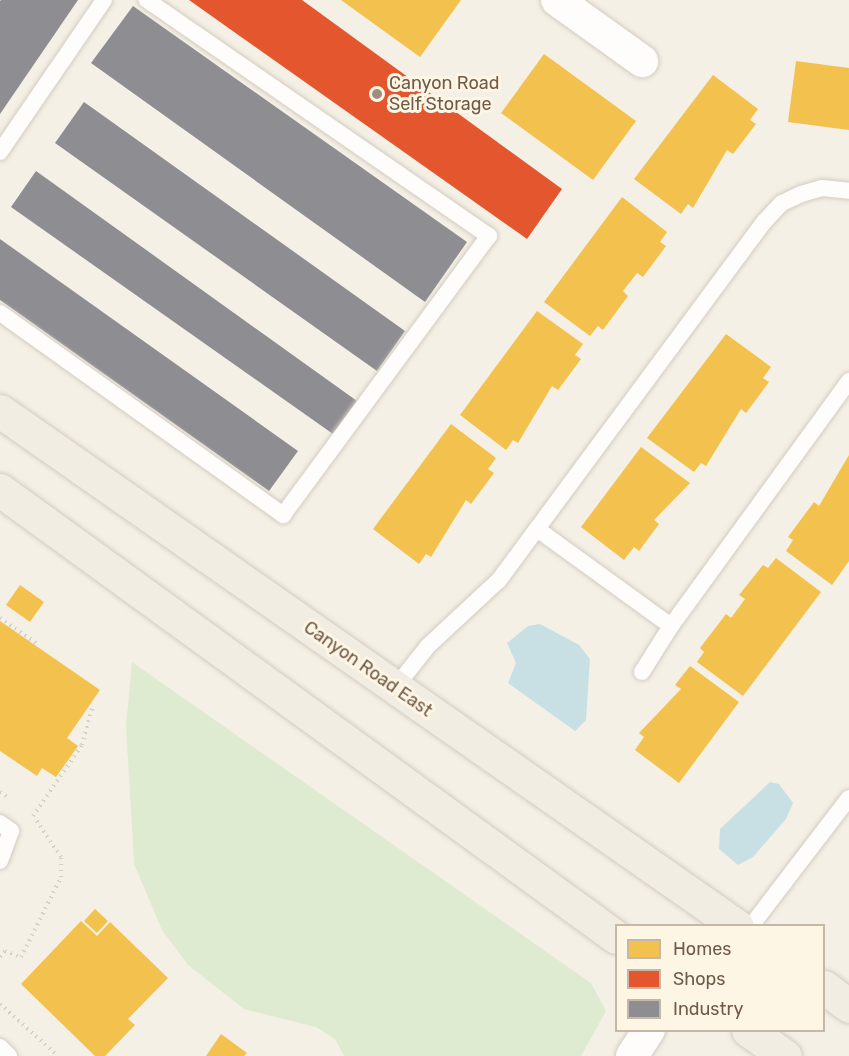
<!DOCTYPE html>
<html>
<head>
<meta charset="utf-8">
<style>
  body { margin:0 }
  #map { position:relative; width:849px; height:1056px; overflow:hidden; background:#f5f0e5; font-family:Rubik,sans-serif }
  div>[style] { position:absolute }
  .green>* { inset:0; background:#deebd0 }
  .water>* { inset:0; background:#c8e0e4 }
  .homes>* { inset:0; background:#f2c14e }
  .shops>* { inset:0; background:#e4572e }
  .industry>* { inset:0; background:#8d8d92 }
  .path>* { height:4px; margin-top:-2px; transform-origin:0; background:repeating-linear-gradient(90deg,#d6cfc8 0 1.5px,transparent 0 6px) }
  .roads { filter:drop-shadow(0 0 2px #d3cbc1) drop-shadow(0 0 2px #d3cbc1) }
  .lane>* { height:16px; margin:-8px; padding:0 8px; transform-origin:8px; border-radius:8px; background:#fefdfb }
  .street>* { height:32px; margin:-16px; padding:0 16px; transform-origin:16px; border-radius:16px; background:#fefdfb }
  .primary>* { height:33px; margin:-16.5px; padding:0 16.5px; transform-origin:16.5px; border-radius:16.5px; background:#f1ede2 }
  .dots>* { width:16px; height:16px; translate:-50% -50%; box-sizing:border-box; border:3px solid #fef6e5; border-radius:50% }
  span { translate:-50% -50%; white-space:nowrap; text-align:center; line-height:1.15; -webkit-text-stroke:6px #fef6e5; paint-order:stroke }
  .poi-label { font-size:18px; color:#705a48 }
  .left { translate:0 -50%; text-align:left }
  .street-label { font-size:18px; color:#705a48 }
  .legend { position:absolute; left:615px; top:924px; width:210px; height:108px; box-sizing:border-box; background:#fef6e5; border:2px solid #c5b8a6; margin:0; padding:8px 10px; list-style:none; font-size:18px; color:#705a48 }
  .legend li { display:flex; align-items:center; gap:12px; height:30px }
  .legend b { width:30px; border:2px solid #c5b8a6 }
</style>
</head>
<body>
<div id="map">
  <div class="green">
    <div style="clip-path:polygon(132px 662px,591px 983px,606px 1011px,581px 1056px,344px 1056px,335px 1039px,316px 1027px,244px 1009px,188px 965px,162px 930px,134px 864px,126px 725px)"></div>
  </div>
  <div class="water">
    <div style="clip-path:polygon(540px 624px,579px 645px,590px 659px,586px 720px,575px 731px,508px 683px,516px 663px,507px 643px,528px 626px)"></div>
    <div style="clip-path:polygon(770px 782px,779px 784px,793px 803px,786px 819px,753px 857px,738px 865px,719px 849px,720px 829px)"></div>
  </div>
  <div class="homes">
    <div style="clip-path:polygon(341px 0,461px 0,420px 57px)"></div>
    <div style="clip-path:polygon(544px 54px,636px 121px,593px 180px,501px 113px)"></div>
    <div style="clip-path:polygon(796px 61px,849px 68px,849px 130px,788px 122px)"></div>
    <div style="clip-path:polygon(713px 75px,758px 109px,750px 120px,756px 124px,733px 154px,727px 150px,693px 208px,688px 204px,681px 214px,634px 179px)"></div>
    <div style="clip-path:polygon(622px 197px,667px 232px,660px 242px,666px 246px,643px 277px,637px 273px,623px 291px,628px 296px,603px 330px,598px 326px,590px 336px,544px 302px)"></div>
    <div style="clip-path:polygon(537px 311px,583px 344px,575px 355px,581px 359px,558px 390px,552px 386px,518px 443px,513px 440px,506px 450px,460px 415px)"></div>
    <div style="clip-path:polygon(726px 334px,771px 367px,763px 378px,769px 382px,746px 413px,741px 409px,706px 466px,701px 463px,694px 472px,647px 438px)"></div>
    <div style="clip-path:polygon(451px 424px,496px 458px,488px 469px,494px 473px,471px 504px,466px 500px,431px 557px,426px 554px,419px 564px,373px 529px)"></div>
    <div style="clip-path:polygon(641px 447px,690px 483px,654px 520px,659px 524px,639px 551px,634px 547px,624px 560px,581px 527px)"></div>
    <div style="clip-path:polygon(849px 455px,849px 561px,832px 585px,786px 551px,793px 540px,788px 537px,814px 502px,819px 506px)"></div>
    <div style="clip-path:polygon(776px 558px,821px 592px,743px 696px,697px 662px,704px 652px,700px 648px,726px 614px,731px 618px,745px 599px,739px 595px,763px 565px,768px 568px)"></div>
    <div style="clip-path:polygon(20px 585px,44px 602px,30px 622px,6px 605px)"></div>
    <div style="clip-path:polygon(0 621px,100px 690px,67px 738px,78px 746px,56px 777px,42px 768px,37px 776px,0 751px)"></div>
    <div style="clip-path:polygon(690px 666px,739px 702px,679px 783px,635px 750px,644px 737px,639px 733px,681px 689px,675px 685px)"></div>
    <div style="clip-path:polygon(95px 909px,108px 921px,97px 933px,84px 921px)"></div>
    <div style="clip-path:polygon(81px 921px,97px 936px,110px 922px,168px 978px,128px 1019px,135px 1025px,105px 1056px,95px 1056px,21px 984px)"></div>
    <div style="clip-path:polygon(221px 1034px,247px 1053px,244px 1056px,206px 1056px)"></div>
  </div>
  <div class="shops">
    <div style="clip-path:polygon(189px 0,302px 0,562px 189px,527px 239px)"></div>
  </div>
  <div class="industry">
    <div style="clip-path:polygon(1px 0,78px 0,0 114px,0 1px)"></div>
    <div style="clip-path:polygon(133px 6px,467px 242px,425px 302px,91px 63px)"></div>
    <div style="clip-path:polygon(84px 102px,405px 331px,377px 371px,55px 143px)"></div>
    <div style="clip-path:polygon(36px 171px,357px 401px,333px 434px,11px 207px)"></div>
    <div style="clip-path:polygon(0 239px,298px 451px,269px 491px,0 300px)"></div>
  </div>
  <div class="path">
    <div style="left:0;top:618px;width:47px;rotate:34.7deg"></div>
    <div style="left:0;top:792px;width:11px;rotate:34deg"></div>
    <div style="left:33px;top:816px;width:86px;rotate:-55.4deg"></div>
    <div style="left:82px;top:745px;width:41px;rotate:-74.6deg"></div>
    <div style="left:0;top:957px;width:8px;rotate:-50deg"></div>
    <div style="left:5px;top:951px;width:17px;rotate:21deg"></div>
    <div style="left:21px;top:957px;width:89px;rotate:-63.4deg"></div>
    <div style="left:61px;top:877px;width:20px;rotate:-90deg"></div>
    <div style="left:61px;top:857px;width:45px;rotate:-124deg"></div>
    <div style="left:0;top:1004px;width:78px;rotate:41.9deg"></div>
  </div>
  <div class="roads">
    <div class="lane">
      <div style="left:0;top:152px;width:184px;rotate:-55.6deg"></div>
      <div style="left:0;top:313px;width:348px;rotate:35.5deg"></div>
      <div style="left:283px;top:515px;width:347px;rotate:-53.6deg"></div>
      <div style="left:489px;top:236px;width:416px;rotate:-145.4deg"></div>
      <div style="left:537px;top:529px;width:165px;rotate:35.9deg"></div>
      <div style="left:671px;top:626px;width:303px;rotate:-54deg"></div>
      <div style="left:642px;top:672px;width:54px;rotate:-57.8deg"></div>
      <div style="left:394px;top:689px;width:55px;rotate:-51.7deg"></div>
      <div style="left:428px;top:646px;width:97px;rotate:-42.9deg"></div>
      <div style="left:499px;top:580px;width:445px;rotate:-53.5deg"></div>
      <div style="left:764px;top:222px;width:26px;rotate:-47deg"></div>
      <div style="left:782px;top:203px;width:21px;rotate:-25deg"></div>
      <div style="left:801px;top:194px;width:22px;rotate:-16deg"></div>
      <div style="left:822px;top:188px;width:27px;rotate:6deg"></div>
      <div style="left:0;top:823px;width:14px;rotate:36deg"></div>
      <div style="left:11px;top:831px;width:32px;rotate:110deg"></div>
      <div style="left:751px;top:926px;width:161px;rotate:-52.6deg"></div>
      <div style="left:0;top:1047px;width:13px;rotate:45deg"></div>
    </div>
    <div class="street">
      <div style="left:557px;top:0;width:105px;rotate:35.7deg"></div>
      <div style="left:632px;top:1056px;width:31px;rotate:-57deg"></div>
    </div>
    <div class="primary">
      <div style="left:0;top:411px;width:899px;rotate:34.95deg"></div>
      <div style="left:0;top:490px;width:761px;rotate:35.97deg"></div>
      <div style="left:824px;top:987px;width:31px;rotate:37deg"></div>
      <div style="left:748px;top:1030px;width:45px;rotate:35.1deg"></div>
    </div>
  </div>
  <div class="dots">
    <div style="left:377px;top:94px;background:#9f8e7f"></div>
  </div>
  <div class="poi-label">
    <span class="left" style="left:389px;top:94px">Canyon Road<br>Self Storage</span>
  </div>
  <div class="street-label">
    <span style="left:368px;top:669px;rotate:35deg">Canyon Road East</span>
  </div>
  <ul class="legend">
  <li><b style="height:16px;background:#f2c14e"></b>Homes</li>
  <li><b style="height:16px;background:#e4572e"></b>Shops</li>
  <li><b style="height:16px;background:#8d8d92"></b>Industry</li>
  </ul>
</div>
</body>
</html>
